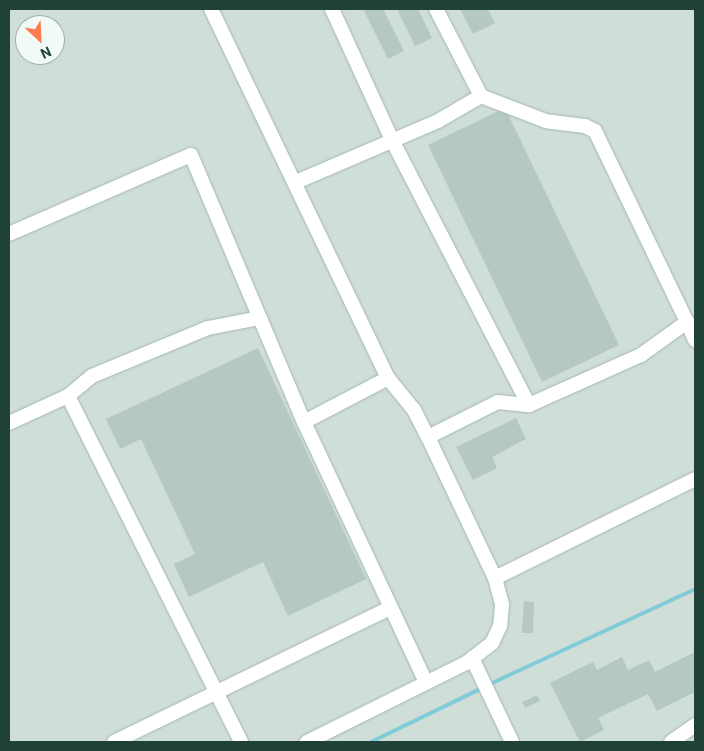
<!DOCTYPE html>
<html>
<head>
<meta charset="utf-8">
<style>
  body { margin:0 }
  #map { position:relative; width:704px; height:751px; overflow:hidden; background:#e1eee8; font-family:Roboto,sans-serif }
  div>[style] { position:absolute }
  .built>* { inset:0; background:#cfded7 }
  .stream>* { height:4px; margin:-2px; padding:0 2px; transform-origin:2px; border-radius:2px; background:#83cbd9 }
  .building>* { inset:0; background:#b6c9c1 }
  .roads { filter:drop-shadow(0 0 1px #a3b7b0) drop-shadow(0 0 1px #a3b7b0) }
  .minor>* { height:14px; margin:-7px; padding:0 7px; transform-origin:7px; border-radius:7px; background:#fff }
  span { translate:-50% -50%; white-space:nowrap; text-align:center; line-height:1.15; -webkit-text-stroke:4px #f2faf6; paint-order:stroke }
  .frame { position:absolute; inset:0; border:10px solid #1f4138; pointer-events:none }
  .north { position:absolute; left:15px; top:15px; width:50px; height:50px; box-sizing:border-box; background:#f2faf6; border:1px solid #9eb0aa; border-radius:50%; rotate:155deg; font-size:14px; font-weight:700; line-height:20px; text-align:center; color:#1f4138 }
  .north::after { content:''; display:block; margin:auto; width:18px; height:22px; background:#ff7a4e; clip-path:polygon(50% 0,100% 100%,50% 72%,0 100%) }
</style>
</head>
<body>
<div id="map">
  <div class="built">
    <div style="clip-path:polygon(evenodd,9px 9px,695px 9px,695px 742px,9px 742px,9px 9px,25px 25px,55px 25px,55px 55px,25px 55px,25px 25px)"></div>
  </div>
  <div class="stream">
    <div style="left:492px;top:683px;width:224px;rotate:-24.8deg"></div>
    <div style="left:371px;top:742px;width:121px;rotate:-25.9deg"></div>
  </div>
  <div class="building">
    <div style="clip-path:polygon(363px 9px,383px 9px,404px 51px,388px 59px)"></div>
    <div style="clip-path:polygon(397px 9px,418px 9px,432px 38px,415px 46px)"></div>
    <div style="clip-path:polygon(460px 9px,488px 9px,495px 23px,473px 34px)"></div>
    <div style="clip-path:polygon(505px 108px,619px 345px,542px 382px,428px 145px)"></div>
    <div style="clip-path:polygon(258px 348px,366px 579px,288px 616px,263px 562px,189px 597px,174px 564px,195px 554px,141px 439px,120px 449px,106px 419px)"></div>
    <div style="clip-path:polygon(516px 418px,526px 439px,492px 457px,497px 468px,473px 480px,456px 447px)"></div>
    <div style="clip-path:polygon(524px 601px,534px 602px,533px 633px,522px 633px)"></div>
    <div style="clip-path:polygon(695px 652px,695px 692px,657px 711px,648px 694px,598px 718px,604px 730px,580px 742px,550px 683px,593px 662px,597px 670px,622px 657px,628px 670px,649px 660px,655px 672px)"></div>
    <div style="clip-path:polygon(537px 695px,540px 701px,525px 708px,522px 702px)"></div>
  </div>
  <div class="roads">
    <div class="minor">
      <div style="left:211px;top:9px;width:409px;rotate:64.4deg"></div>
      <div style="left:388px;top:378px;width:41px;rotate:50.9deg"></div>
      <div style="left:414px;top:410px;width:30px;rotate:63deg"></div>
      <div style="left:428px;top:437px;width:156px;rotate:64.6deg"></div>
      <div style="left:495px;top:578px;width:28px;rotate:75deg"></div>
      <div style="left:502px;top:605px;width:21px;rotate:95deg"></div>
      <div style="left:500px;top:626px;width:19px;rotate:115deg"></div>
      <div style="left:492px;top:643px;width:33px;rotate:142deg"></div>
      <div style="left:466px;top:663px;width:178px;rotate:153.6deg"></div>
      <div style="left:332px;top:9px;width:144px;rotate:65.4deg"></div>
      <div style="left:392px;top:140px;width:298px;rotate:62.7deg"></div>
      <div style="left:296px;top:182px;width:155px;rotate:-23.2deg"></div>
      <div style="left:438px;top:121px;width:50px;rotate:-30.2deg"></div>
      <div style="left:9px;top:234px;width:198px;rotate:-23.5deg"></div>
      <div style="left:191px;top:155px;width:290px;rotate:67.1deg"></div>
      <div style="left:304px;top:422px;width:288px;rotate:64.9deg"></div>
      <div style="left:687px;top:322px;width:20px;rotate:66deg"></div>
      <div style="left:68px;top:396px;width:31px;rotate:-40deg"></div>
      <div style="left:92px;top:376px;width:126px;rotate:-22.5deg"></div>
      <div style="left:208px;top:328px;width:53px;rotate:-10.9deg"></div>
      <div style="left:304px;top:422px;width:95px;rotate:-27.6deg"></div>
      <div style="left:9px;top:423px;width:65px;rotate:-24.6deg"></div>
      <div style="left:68px;top:396px;width:387px;rotate:63.4deg"></div>
      <div style="left:428px;top:437px;width:78px;rotate:-26.6deg"></div>
      <div style="left:498px;top:402px;width:31px;rotate:6deg"></div>
      <div style="left:529px;top:405px;width:123px;rotate:-24.1deg"></div>
      <div style="left:641px;top:355px;width:57px;rotate:-35.7deg"></div>
      <div style="left:687px;top:322px;width:212px;rotate:-115.7deg"></div>
      <div style="left:595px;top:131px;width:11px;rotate:-153deg"></div>
      <div style="left:585px;top:126px;width:39px;rotate:-173deg"></div>
      <div style="left:546px;top:121px;width:70px;rotate:-159deg"></div>
      <div style="left:481px;top:96px;width:98px;rotate:-117.3deg"></div>
      <div style="left:495px;top:578px;width:223px;rotate:-26.3deg"></div>
      <div style="left:472px;top:658px;width:93px;rotate:64.5deg"></div>
      <div style="left:114px;top:742px;width:307px;rotate:-25.9deg"></div>
      <div style="left:671px;top:742px;width:29px;rotate:-35deg"></div>
    </div>
  </div>
  <div class="frame"></div>
  <div class="north">N</div>
</div>
</body>
</html>
